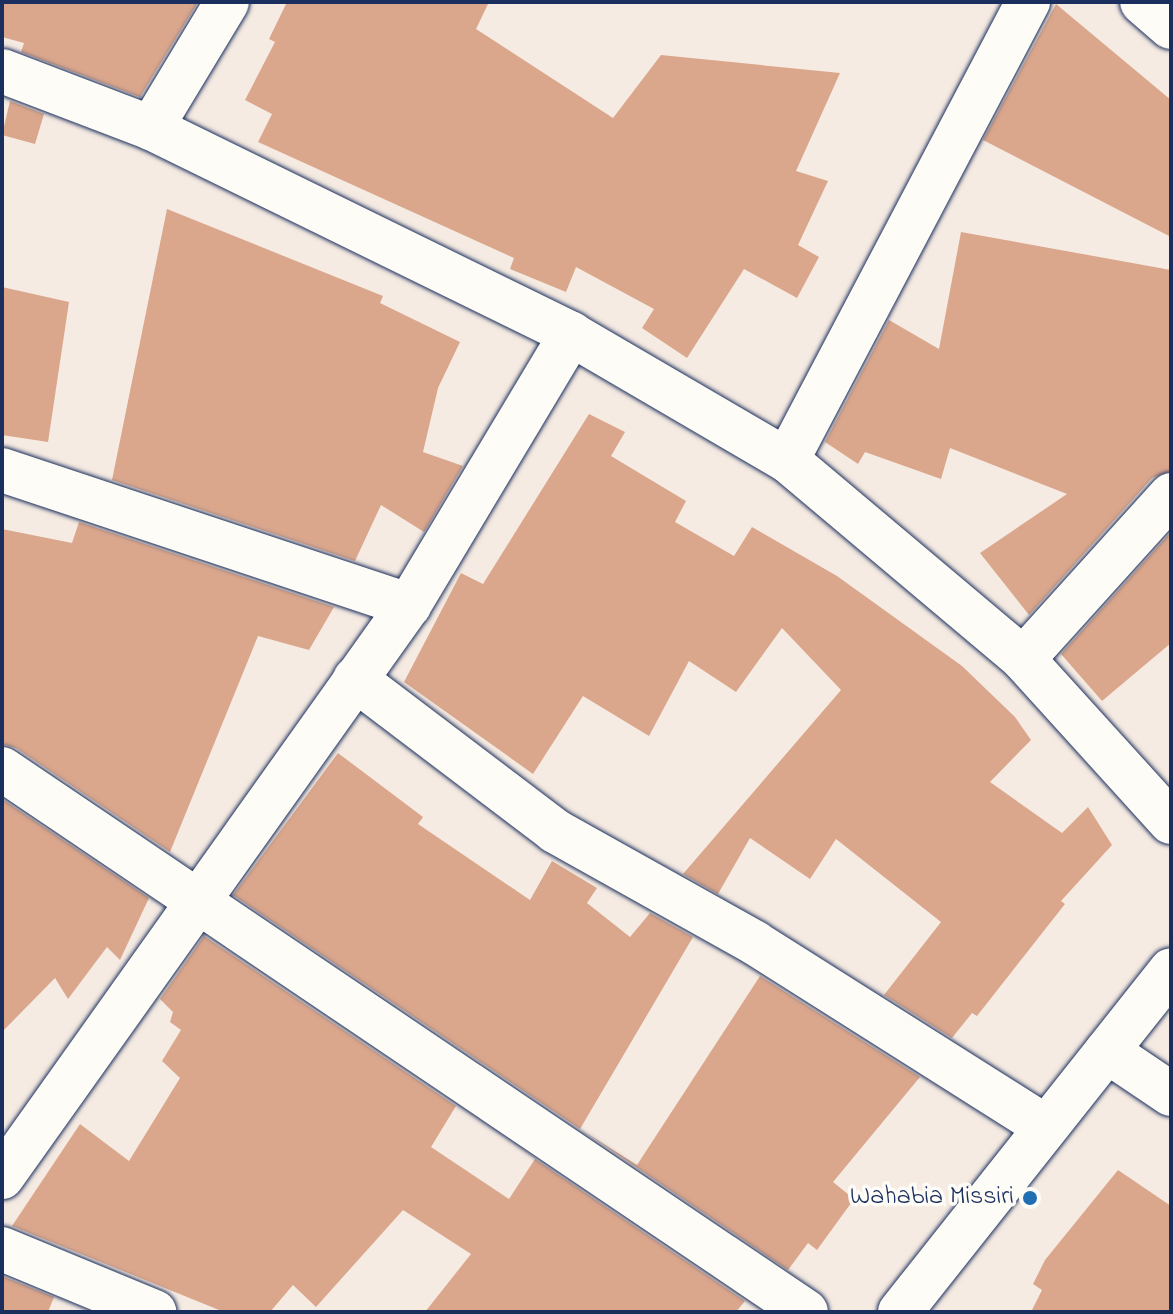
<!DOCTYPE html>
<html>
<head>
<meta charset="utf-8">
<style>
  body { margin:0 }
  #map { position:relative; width:1173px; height:1314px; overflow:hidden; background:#f6ebe2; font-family:"Indie Flower",sans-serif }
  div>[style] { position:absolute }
  .building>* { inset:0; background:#daa78d }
  .roads { filter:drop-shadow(0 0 2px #1b2f5e) drop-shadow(0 0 2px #1b2f5e) }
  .street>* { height:44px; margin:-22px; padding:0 22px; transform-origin:22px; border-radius:22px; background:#fdfcf7 }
  .secondary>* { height:44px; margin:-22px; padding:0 22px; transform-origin:22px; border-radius:22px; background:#fdfcf7 }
  .dots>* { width:22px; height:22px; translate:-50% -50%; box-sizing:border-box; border:4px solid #fdfcf7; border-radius:50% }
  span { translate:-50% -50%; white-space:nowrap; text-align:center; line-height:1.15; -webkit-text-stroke:7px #fdfcf7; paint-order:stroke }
  .poi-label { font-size:26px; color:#1b2f5e }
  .right { translate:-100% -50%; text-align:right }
  .frame { position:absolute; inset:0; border:4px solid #1b2f5e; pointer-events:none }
</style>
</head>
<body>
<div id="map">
  <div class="building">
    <div style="clip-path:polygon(2px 2px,198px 2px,140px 97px,21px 52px,24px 43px,2px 37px)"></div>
    <div style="clip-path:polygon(287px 2px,489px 2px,476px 29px,613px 118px,661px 55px,840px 73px,796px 171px,828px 181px,798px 245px,819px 257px,797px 298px,744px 269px,687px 358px,642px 328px,654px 309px,576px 267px,566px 292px,510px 269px,514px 258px,258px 142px,272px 114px,245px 100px,275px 42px,269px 39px)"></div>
    <div style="clip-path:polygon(1056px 4px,1171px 100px,1171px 237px,983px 140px)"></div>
    <div style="clip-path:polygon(10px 101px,44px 114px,35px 144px,2px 135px)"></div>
    <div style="clip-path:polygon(167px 209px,383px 296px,380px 303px,460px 342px,438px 388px,423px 452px,463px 466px,424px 532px,381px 505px,355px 561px,112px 480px)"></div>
    <div style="clip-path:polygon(961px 232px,1171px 270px,1171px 471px,1152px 478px,1029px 615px,980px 553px,1067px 494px,950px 448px,941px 479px,865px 452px,858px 464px,825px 442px,889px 320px,939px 349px)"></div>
    <div style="clip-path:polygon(2px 287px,69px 302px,48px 442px,2px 435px)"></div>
    <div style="clip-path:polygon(589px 414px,625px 432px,611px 456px,686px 501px,675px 522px,734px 556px,752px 527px,837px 576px,962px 666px,1015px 717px,1031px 740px,990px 782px,1062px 833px,1088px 807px,1112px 845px,1061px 901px,1065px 904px,977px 1016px,972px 1013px,952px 1038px,884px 995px,941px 922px,836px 839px,810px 879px,750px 838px,718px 894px,683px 874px,841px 690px,782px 628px,736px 692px,689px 661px,649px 736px,583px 696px,533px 774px,404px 682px,461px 573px,483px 584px)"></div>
    <div style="clip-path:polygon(79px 522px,334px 607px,309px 650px,258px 636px,170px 852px,16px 748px,2px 744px,2px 529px,72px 543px)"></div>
    <div style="clip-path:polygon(1171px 532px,1171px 643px,1102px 701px,1061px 654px)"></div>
    <div style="clip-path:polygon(338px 753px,423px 817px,418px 824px,530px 900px,552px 861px,597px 888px,587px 903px,630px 937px,650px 913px,693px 937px,580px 1129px,233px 895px)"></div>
    <div style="clip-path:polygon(2px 799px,149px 898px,120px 960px,107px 947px,68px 999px,55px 978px,2px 1032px)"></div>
    <div style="clip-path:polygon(204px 936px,456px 1106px,431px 1147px,509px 1199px,535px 1159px,745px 1301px,736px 1312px,425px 1312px,471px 1254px,403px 1210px,316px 1307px,293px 1285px,270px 1312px,224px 1312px,12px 1226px,80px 1124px,129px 1161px,180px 1078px,162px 1061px,181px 1030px,170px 1022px,173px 1012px,160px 999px)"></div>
    <div style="clip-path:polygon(760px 976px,920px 1077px,833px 1182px,854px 1199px,817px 1250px,808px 1243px,788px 1270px,580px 1129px,637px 1165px)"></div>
    <div style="clip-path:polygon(1118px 1170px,1171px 1206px,1171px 1312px,1031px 1312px,1042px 1290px,1033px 1284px,1045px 1260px)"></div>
    <div style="clip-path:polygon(2px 1276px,54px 1297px,48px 1312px,2px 1312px)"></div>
  </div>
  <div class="roads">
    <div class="street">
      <div style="left:1142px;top:2px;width:38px;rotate:41deg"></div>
      <div style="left:2px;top:71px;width:160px;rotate:20.9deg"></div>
      <div style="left:151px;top:128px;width:468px;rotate:26.1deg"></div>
      <div style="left:571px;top:334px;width:250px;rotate:30.3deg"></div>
      <div style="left:787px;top:460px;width:309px;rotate:40.1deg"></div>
      <div style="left:1023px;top:659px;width:220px;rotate:47.8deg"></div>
      <div style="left:151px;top:128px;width:147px;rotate:-58.9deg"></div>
      <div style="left:787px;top:460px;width:518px;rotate:-62.25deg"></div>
      <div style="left:2px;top:470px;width:429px;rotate:18.4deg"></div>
      <div style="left:1023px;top:659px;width:221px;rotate:-47.9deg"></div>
      <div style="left:355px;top:679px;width:251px;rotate:37.2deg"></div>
      <div style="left:555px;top:831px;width:229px;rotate:29.2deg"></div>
      <div style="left:755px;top:943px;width:344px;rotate:32.3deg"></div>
      <div style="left:2px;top:769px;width:970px;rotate:34.03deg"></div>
      <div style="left:1107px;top:1051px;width:77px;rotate:33.9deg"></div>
      <div style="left:2px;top:1177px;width:702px;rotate:-54.57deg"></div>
      <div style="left:409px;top:605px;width:316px;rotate:-59.1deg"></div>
      <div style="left:2px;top:1249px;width:165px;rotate:22.5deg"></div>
    </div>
    <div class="secondary">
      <div style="left:900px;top:1312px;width:436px;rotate:-51.6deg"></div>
    </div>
  </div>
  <div class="dots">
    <div style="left:1030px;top:1198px;background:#1f6fb2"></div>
  </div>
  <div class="poi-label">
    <span class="right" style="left:1014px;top:1198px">Wahabia Missiri</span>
  </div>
  <div class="frame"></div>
</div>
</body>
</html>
